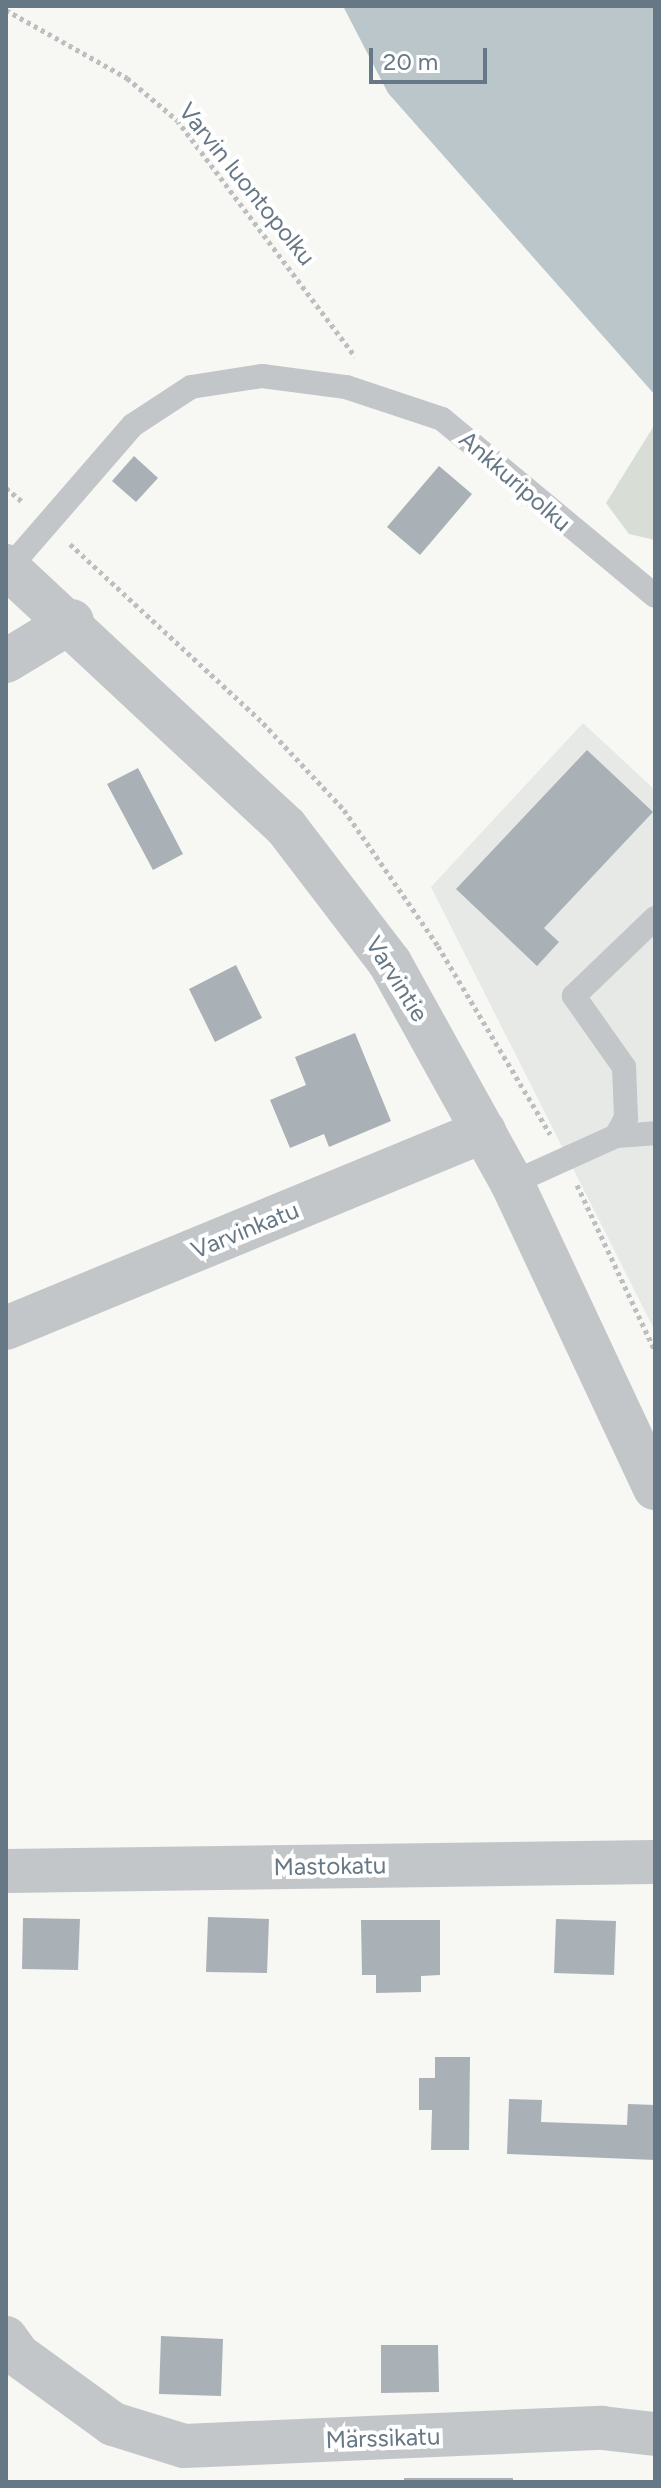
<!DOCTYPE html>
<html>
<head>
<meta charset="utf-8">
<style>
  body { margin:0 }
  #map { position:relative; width:661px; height:2488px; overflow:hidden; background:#f7f7f4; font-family:Figtree,sans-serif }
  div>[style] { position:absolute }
  .built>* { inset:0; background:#e7e9e7 }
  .green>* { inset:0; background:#d8ded5 }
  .water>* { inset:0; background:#bac6ca }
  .building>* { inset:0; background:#a9b1b7 }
  .path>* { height:5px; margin-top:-2.5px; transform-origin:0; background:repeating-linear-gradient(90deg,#bcbec1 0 4px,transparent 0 8px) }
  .service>* { height:24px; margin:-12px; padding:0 12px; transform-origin:12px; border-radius:12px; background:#c2c6c9 }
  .minor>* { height:44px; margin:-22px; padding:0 22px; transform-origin:22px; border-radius:22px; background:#c2c6c9 }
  span { translate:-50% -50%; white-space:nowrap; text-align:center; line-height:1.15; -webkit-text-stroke:8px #fff; paint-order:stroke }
  .street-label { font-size:24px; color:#667785 }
  .frame { position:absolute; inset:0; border:8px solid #667785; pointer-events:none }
  .scale { position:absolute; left:369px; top:48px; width:118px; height:36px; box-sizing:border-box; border:4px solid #667785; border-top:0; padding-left:10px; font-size:24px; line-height:28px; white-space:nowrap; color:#667785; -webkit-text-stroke:6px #fff; paint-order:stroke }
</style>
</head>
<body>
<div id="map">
  <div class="built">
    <div style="clip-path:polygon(583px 723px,655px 790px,655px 1331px,431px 887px)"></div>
  </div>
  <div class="green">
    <div style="clip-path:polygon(655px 424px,655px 540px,629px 534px,606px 503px)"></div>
  </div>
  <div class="water">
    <div style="clip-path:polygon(343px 6px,655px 6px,655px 395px,388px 93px)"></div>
  </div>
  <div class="building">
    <div style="clip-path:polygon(134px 456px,158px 478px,136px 502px,112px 481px)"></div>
    <div style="clip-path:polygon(439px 466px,472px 494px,420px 555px,387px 527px)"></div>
    <div style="clip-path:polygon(587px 750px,653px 812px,544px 928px,559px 942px,537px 966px,456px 889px)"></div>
    <div style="clip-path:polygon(138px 768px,183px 854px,153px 870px,107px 784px)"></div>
    <div style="clip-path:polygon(236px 965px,262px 1018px,215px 1042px,189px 989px)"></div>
    <div style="clip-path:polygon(355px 1033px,391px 1121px,329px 1147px,324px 1134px,290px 1148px,270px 1100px,306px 1085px,295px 1057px)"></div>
    <div style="clip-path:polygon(208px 1917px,269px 1919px,267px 1973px,206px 1972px)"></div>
    <div style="clip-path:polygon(23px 1918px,80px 1919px,78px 1970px,22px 1969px)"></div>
    <div style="clip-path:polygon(556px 1919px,616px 1921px,614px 1975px,554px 1973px)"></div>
    <div style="clip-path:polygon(361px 1920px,440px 1920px,440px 1975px,421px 1976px,421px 1992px,376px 1993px,376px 1975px,362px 1975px)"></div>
    <div style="clip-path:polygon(435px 2057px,470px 2057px,469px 2150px,431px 2150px,432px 2110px,419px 2110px,419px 2078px,435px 2078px)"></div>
    <div style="clip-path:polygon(509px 2099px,542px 2100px,541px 2122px,627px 2125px,628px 2104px,655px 2105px,655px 2160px,507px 2154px)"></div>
    <div style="clip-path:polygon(161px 2336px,223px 2339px,221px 2396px,159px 2394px)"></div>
    <div style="clip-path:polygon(381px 2345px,438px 2345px,439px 2392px,381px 2393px)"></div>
    <div style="clip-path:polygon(404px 2478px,513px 2478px,513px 2482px,404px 2482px)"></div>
  </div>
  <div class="path">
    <div style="left:6px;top:10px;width:139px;rotate:29.3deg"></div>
    <div style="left:127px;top:78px;width:65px;rotate:40deg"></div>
    <div style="left:177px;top:120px;width:296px;rotate:53deg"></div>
    <div style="left:6px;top:488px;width:23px;rotate:40deg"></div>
    <div style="left:70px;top:544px;width:263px;rotate:42.8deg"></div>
    <div style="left:263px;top:723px;width:119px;rotate:47deg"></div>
    <div style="left:344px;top:810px;width:165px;rotate:55.3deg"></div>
    <div style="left:438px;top:946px;width:219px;rotate:59.2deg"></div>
    <div style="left:577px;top:1185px;width:183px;rotate:64.8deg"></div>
  </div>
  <div class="service">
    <div style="left:9px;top:568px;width:189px;rotate:-49.1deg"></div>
    <div style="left:133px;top:425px;width:69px;rotate:-33.2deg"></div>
    <div style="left:191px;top:387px;width:72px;rotate:-8.8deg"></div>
    <div style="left:262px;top:376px;width:85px;rotate:7.5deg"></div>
    <div style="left:346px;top:387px;width:101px;rotate:18.4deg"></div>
    <div style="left:442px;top:419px;width:277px;rotate:39.7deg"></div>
    <div style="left:616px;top:1136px;width:39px;rotate:-4deg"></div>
    <div style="left:512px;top:1183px;width:114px;rotate:-24.3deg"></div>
    <div style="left:616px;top:1136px;width:21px;rotate:-61deg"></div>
    <div style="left:626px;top:1118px;width:51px;rotate:-92.2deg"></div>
    <div style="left:624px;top:1067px;width:87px;rotate:-125.2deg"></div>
    <div style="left:574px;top:996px;width:112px;rotate:-43.9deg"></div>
  </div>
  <div class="minor">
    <div style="left:6px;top:566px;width:383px;rotate:43deg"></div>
    <div style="left:286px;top:827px;width:171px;rotate:52.6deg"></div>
    <div style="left:390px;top:963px;width:252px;rotate:61deg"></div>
    <div style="left:512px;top:1183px;width:337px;rotate:64.9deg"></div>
    <div style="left:6px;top:661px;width:77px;rotate:-31.2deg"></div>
    <div style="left:6px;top:1328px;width:517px;rotate:-22.4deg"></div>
    <div style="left:6px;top:1871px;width:649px;rotate:-0.79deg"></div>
    <div style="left:6px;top:2338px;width:21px;rotate:55deg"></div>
    <div style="left:18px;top:2355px;width:117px;rotate:36deg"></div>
    <div style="left:113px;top:2424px;width:74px;rotate:17.2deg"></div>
    <div style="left:184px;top:2446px;width:418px;rotate:-2.5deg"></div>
    <div style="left:602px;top:2428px;width:53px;rotate:6.5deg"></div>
  </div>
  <div class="street-label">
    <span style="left:247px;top:184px;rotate:51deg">Varvin luontopolku</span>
    <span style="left:515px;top:481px;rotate:41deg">Ankkuripolku</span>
    <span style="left:397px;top:979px;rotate:58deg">Varvintie</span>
    <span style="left:245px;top:1230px;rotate:-22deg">Varvinkatu</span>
    <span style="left:330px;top:1866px;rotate:-1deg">Mastokatu</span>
    <span style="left:383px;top:2438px;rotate:-2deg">Märssikatu</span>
  </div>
  <div class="frame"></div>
  <div class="scale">20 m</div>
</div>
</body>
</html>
